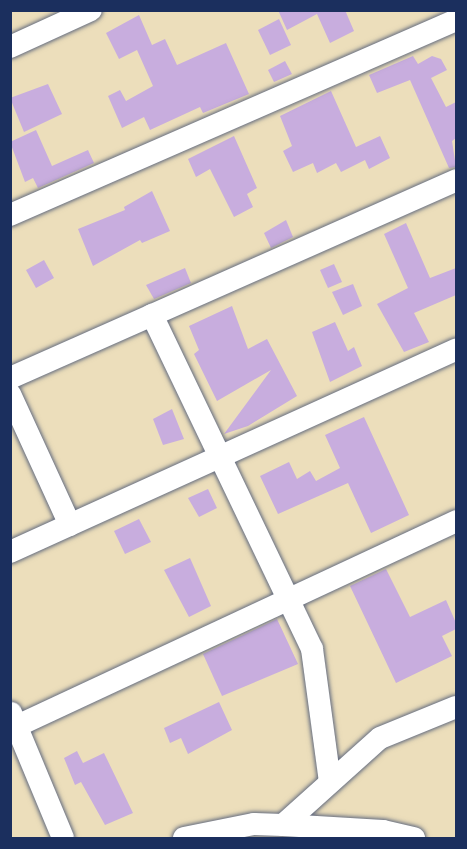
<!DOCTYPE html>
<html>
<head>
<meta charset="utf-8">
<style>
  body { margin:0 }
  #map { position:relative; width:467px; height:849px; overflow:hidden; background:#ecdebb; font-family:"Sorts Mill Goudy",serif }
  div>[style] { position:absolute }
  .building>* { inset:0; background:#c8adde }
  .roads { filter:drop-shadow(0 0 2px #646c7f) drop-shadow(0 0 2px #646c7f) }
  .minor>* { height:22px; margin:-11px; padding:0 11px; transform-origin:11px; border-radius:11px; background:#fff }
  span { translate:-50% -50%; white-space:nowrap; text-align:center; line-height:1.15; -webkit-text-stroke:4.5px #fff; paint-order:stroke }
  .frame { position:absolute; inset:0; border:12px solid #1b2f5e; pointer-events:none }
</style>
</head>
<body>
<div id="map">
  <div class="building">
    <div style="clip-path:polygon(278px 10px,345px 10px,354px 31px,330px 43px,317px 14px,287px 30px)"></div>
    <div style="clip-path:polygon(139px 15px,152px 45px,165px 39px,177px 65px,226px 43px,249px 94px,203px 113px,200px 107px,150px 130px,144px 117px,122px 128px,108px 96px,120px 90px,126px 101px,153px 86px,137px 50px,119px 59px,106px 33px)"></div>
    <div style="clip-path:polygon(279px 19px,291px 45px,270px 55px,258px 30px)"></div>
    <div style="clip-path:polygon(413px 56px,418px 64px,432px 56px,441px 59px,447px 70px,431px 78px,446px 107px,456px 102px,456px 138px,452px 141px,456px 167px,449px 168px,410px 80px,377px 93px,369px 75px)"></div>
    <div style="clip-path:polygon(285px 61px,292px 74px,274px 82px,268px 70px)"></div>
    <div style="clip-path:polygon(48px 84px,62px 114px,24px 132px,10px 98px)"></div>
    <div style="clip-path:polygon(331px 91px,356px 147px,380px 136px,390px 158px,369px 169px,365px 160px,341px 172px,336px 163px,317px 173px,313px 163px,293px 172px,283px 151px,292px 146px,280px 116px)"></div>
    <div style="clip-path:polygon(36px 130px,52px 166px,88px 150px,94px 163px,38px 188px,33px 178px,25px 182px,10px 142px)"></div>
    <div style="clip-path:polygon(234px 136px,257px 188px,247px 194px,253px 207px,234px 217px,210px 169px,196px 177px,188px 159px)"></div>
    <div style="clip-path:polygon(152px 191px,170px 231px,142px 243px,140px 240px,93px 266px,78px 229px,125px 210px,124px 207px)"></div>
    <div style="clip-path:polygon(286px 220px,293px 237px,271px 248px,264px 233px)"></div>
    <div style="clip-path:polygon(406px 223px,430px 278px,456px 268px,456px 295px,414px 313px,429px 342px,404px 352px,377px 304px,408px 288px,384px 234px)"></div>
    <div style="clip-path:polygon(44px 260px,54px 278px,36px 288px,26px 270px)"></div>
    <div style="clip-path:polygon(334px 264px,342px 282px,328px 288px,320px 270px)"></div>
    <div style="clip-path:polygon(185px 268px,191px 283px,154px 299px,146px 285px)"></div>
    <div style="clip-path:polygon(353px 284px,362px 306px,343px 315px,332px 292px)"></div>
    <div style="clip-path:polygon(232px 306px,248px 349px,267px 339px,297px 396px,248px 426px,224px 434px,271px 370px,217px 401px,194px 354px,199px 350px,189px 326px)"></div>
    <div style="clip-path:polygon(335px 322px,348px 351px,354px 347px,362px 366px,330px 382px,312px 332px)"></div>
    <div style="clip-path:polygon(172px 409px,184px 439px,163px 445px,153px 419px)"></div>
    <div style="clip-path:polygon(364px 417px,409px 515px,371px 533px,348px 483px,278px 514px,260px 476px,289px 462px,297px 479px,310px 471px,316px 481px,340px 468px,325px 435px)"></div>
    <div style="clip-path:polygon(208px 489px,217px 508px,199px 517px,188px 498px)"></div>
    <div style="clip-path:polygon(139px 519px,151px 542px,125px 554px,114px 531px)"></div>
    <div style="clip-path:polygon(190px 558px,211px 606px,189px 617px,164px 570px)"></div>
    <div style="clip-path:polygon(386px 569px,410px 617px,446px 600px,456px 623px,456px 629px,442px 636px,452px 656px,396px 683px,350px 586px)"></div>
    <div style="clip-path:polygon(277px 619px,298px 664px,222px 696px,203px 654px)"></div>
    <div style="clip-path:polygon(219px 702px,232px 730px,188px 754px,181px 738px,170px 743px,164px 728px)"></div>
    <div style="clip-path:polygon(77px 751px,83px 763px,104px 753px,133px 813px,105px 825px,81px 782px,75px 785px,64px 758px)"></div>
  </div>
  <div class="roads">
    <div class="minor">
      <div style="left:10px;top:47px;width:89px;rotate:-24.6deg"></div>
      <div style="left:10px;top:215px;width:487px;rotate:-23.6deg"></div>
      <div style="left:152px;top:315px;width:370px;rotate:64.4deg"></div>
      <div style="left:312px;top:649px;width:134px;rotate:82.3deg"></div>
      <div style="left:10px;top:378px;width:488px;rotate:-23.9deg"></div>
      <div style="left:10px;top:394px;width:144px;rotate:65.4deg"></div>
      <div style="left:10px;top:552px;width:490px;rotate:-24.4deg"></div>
      <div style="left:11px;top:713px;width:135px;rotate:67.4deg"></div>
      <div style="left:17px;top:726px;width:485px;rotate:-25deg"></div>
      <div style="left:283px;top:825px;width:100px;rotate:3.4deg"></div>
      <div style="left:383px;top:831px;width:32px;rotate:13deg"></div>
      <div style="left:184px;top:838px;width:71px;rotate:-11.3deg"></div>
      <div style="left:254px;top:824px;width:29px;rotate:2deg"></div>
      <div style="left:283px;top:825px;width:130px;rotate:-41.9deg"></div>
      <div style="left:380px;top:738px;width:82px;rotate:-22.2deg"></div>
    </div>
  </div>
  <div class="frame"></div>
</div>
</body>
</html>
